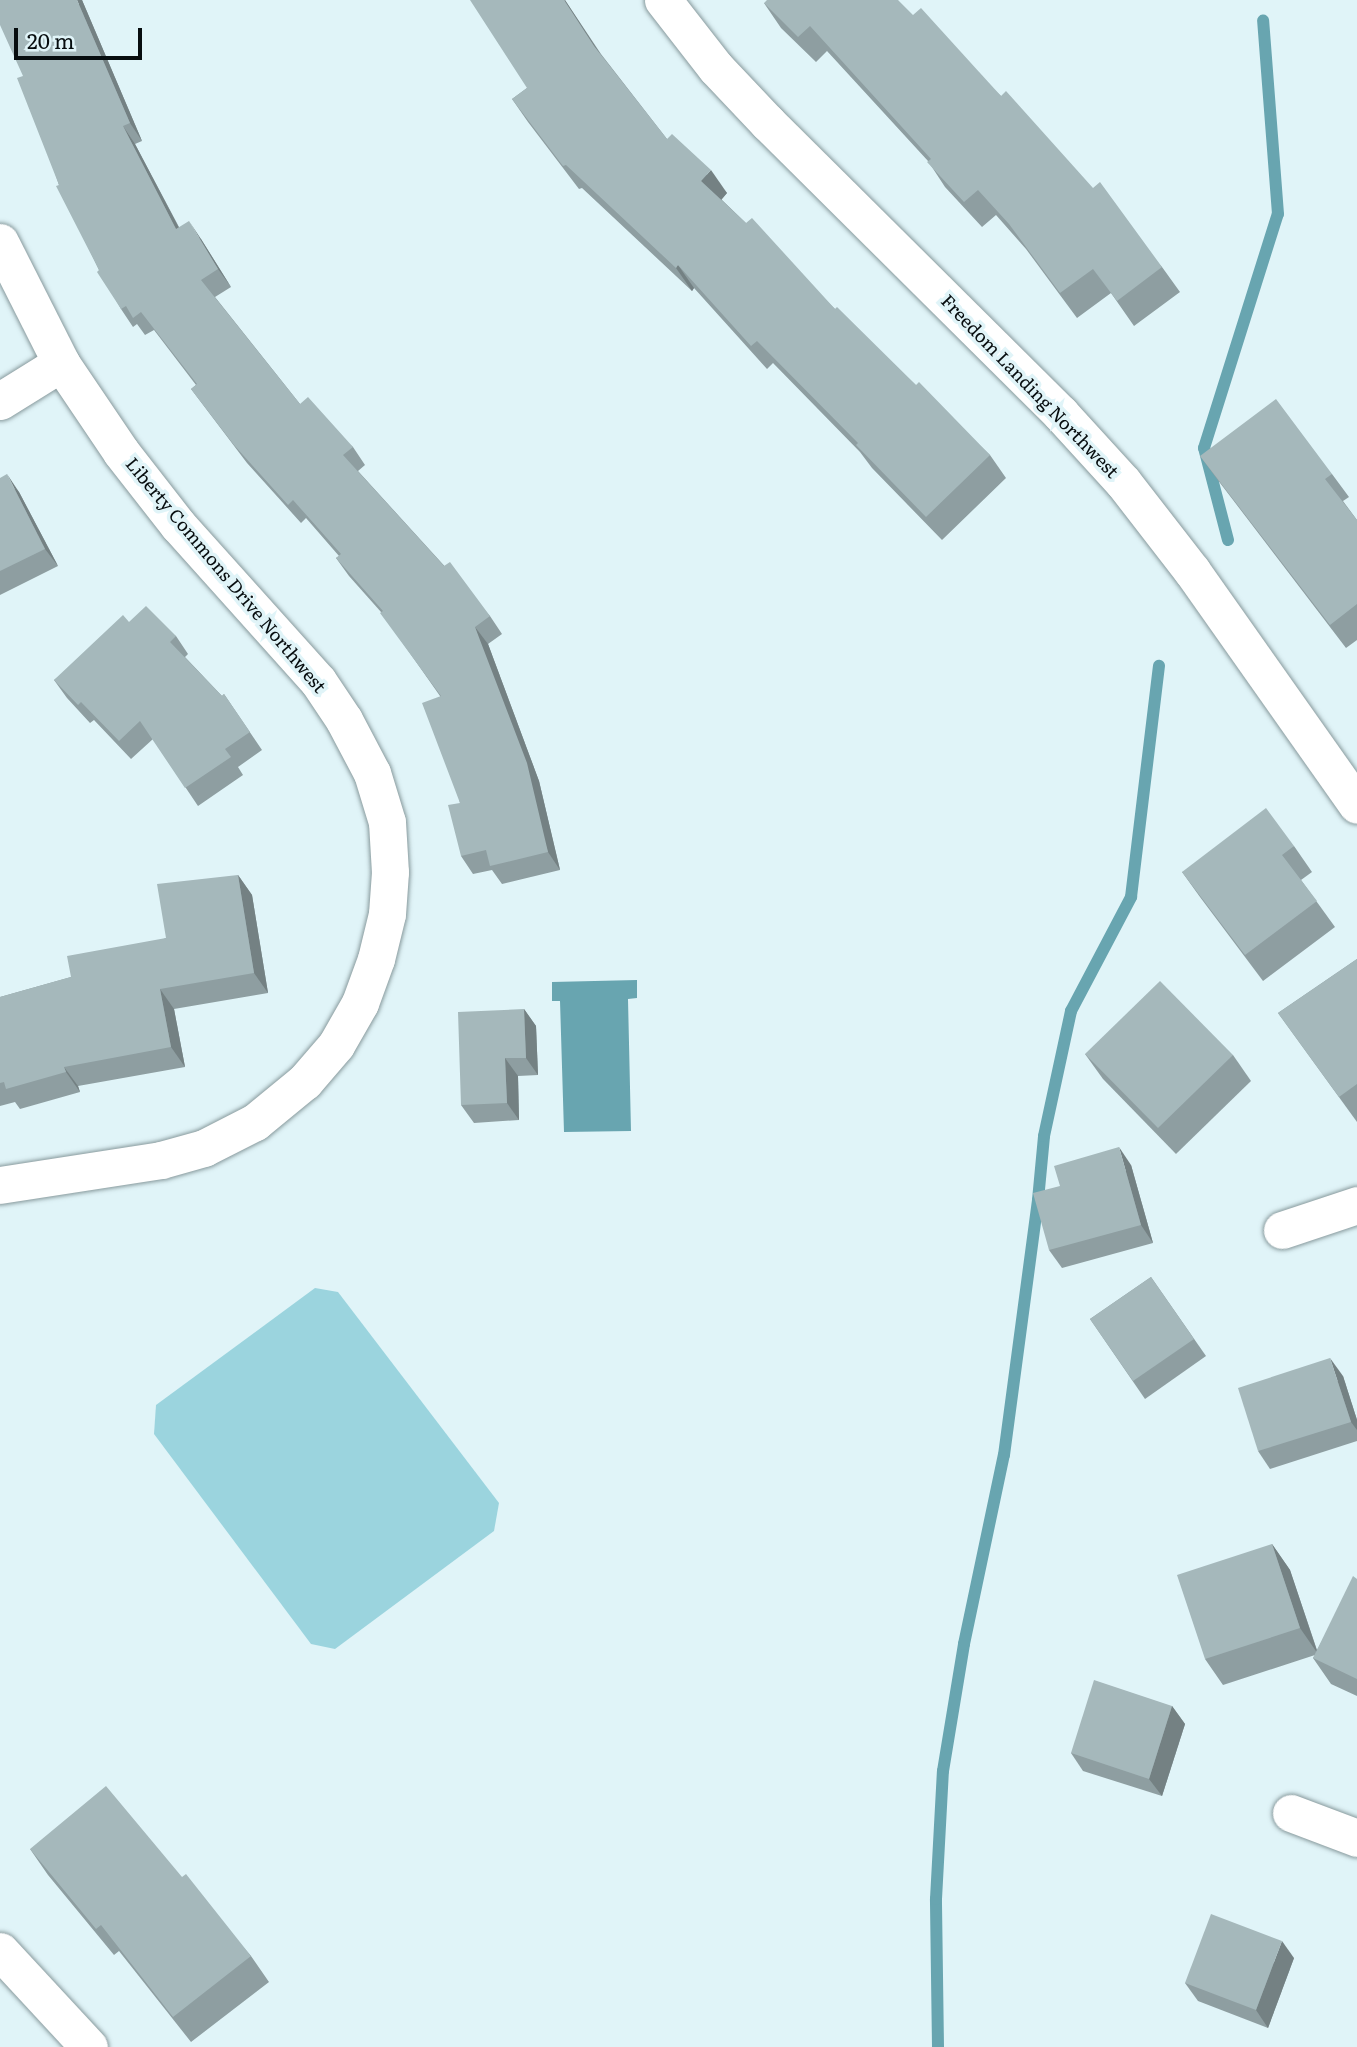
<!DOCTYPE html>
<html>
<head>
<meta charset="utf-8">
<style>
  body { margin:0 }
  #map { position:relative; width:1357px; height:2047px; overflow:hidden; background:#e0f4f8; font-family:Literata,serif }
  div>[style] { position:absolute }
  .green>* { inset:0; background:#9bd4de }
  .water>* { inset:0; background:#68a5b0 }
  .stream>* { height:12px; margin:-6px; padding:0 6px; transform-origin:6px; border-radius:6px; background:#68a5b0 }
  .roads { filter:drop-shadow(0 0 2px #889a9d) drop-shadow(0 0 2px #889a9d) }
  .minor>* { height:37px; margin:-18.5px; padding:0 18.5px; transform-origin:18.5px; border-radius:18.5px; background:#fff }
  .wall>* { inset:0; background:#8e9ea1 }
  .shaded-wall>* { inset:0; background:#748183 }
  .building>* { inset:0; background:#a5b8bb }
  span { translate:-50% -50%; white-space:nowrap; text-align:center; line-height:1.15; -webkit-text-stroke:7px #e0f4f8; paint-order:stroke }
  .street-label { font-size:18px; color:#070d0f }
  .scale { position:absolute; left:14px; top:28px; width:128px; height:32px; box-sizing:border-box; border:4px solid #070d0f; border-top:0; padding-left:9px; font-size:21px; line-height:24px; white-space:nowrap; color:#070d0f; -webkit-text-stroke:5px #e0f4f8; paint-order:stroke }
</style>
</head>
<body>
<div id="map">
  <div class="green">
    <div style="clip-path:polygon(315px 1288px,338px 1292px,499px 1503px,494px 1531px,335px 1649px,311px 1644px,154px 1434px,156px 1405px)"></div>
  </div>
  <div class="water">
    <div style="clip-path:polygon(637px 980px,637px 998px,628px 999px,631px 1131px,564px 1132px,560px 1001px,552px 1001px,552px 982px)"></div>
  </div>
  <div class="stream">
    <div style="left:1228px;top:540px;width:95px;rotate:-104.6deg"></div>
    <div style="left:1204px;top:448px;width:245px;rotate:-72.5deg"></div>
    <div style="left:1278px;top:214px;width:194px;rotate:-94.4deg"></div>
    <div style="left:938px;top:2047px;width:148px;rotate:-90.8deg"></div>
    <div style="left:936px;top:1899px;width:128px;rotate:-86.9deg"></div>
    <div style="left:943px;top:1771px;width:129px;rotate:-80.6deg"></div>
    <div style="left:964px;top:1644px;width:193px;rotate:-78.1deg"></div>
    <div style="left:1004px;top:1455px;width:257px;rotate:-82.4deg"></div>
    <div style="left:1038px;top:1200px;width:64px;rotate:-84.6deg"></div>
    <div style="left:1044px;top:1136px;width:128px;rotate:-77.8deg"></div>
    <div style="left:1071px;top:1011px;width:129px;rotate:-62.2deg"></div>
    <div style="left:1131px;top:897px;width:233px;rotate:-83.1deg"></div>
  </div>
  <div class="roads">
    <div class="minor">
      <div style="left:663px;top:0;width:86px;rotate:52.1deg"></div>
      <div style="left:716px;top:68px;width:76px;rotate:46.6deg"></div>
      <div style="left:768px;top:123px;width:412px;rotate:44.8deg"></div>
      <div style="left:1060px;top:413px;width:93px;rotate:47.6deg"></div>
      <div style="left:1123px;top:482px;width:113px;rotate:52.2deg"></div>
      <div style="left:1192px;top:571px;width:286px;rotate:54.8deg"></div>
      <div style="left:0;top:242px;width:136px;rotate:63.2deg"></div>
      <div style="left:61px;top:363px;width:107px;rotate:56deg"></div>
      <div style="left:121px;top:452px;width:93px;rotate:52deg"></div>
      <div style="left:178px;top:525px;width:210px;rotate:48.1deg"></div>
      <div style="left:318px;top:681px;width:47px;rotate:56.3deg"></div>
      <div style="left:344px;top:720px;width:60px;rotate:62.2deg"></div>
      <div style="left:372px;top:773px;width:51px;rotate:73deg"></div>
      <div style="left:387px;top:822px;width:50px;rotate:86.6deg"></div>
      <div style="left:390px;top:872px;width:42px;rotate:94.1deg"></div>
      <div style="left:387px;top:914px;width:46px;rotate:103.7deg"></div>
      <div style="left:376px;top:959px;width:47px;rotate:110deg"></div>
      <div style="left:360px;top:1003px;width:48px;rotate:119.7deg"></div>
      <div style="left:336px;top:1045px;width:48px;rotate:130.7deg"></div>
      <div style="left:305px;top:1081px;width:65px;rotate:140.6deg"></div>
      <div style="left:255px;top:1122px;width:57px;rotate:153deg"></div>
      <div style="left:204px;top:1148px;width:45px;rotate:164.4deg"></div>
      <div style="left:161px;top:1160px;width:163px;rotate:171.2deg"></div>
      <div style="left:0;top:401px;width:72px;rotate:-31.9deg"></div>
      <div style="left:1282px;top:1230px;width:79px;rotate:-18.4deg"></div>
      <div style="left:1291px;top:1813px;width:71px;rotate:20.7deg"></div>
      <div style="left:0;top:1951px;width:131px;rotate:47.2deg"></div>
    </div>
  </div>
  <div class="wall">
    <div style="clip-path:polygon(82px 0,142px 141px,135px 144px,179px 227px,201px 239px,231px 287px,215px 297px,300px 404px,353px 447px,365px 465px,358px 471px,490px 616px,502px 634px,488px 644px,539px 781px,560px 870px,502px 884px,492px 870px,473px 874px,461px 856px,460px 803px,440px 696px,381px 612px,349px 576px,336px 558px,339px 556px,306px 518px,301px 523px,247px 463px,191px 389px,196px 385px,154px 330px,145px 335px,137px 324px,133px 327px,121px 309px,99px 270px,59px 185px,23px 76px)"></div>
    <div style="clip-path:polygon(565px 0,601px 54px,667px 139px,727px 193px,721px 199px,835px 309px,990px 455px,1006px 478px,942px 540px,872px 468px,860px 452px,773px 363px,767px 369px,694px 288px,692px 291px,582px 188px,579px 189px,528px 122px,512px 99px,527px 88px)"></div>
    <div style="clip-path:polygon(764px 3px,913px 15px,1001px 96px,1162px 267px,1180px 292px,1134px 326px,1111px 293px,1077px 318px,1026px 249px,996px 215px,982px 227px,945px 187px,928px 161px,827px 51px,816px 62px,781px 28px)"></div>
    <div style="clip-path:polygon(1200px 456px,1332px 474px,1349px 497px,1343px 501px,1357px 520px,1357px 640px,1346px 648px,1217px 479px)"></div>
    <div style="clip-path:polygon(0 478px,19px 492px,58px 566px,0 595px)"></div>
    <div style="clip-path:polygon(129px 622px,176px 636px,188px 654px,185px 657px,222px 696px,224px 694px,262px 750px,238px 767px,243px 775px,198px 806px,153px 739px,131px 759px,94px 720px,90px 723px,67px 698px,54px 680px)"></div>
    <div style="clip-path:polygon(1294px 846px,1312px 872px,1301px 880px,1335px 927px,1263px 981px,1200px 897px,1182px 872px)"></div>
    <div style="clip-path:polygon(238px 875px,252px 895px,268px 993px,174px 1009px,185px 1067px,78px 1086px,80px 1092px,20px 1109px,15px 1102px,0 1106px,0 997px,71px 977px,166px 938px)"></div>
    <div style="clip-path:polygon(1357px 959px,1357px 1122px,1278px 1013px)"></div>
    <div style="clip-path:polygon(524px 1009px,536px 1026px,538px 1075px,518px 1076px,519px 1120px,474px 1123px,461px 1105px)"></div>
    <div style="clip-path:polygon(1085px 1054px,1233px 1055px,1251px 1081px,1176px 1154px,1103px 1079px)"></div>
    <div style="clip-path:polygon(1131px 1165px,1153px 1243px,1062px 1268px,1049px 1250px)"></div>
    <div style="clip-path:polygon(1151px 1277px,1206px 1356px,1145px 1399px,1090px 1319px)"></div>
    <div style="clip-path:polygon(1343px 1376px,1357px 1420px,1357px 1441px,1270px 1469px,1258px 1451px)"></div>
    <div style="clip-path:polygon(1272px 1544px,1290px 1570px,1317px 1650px,1357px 1579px,1357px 1696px,1331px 1684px,1313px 1658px,1315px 1655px,1223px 1685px,1205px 1659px)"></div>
    <div style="clip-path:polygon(1172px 1706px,1185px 1724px,1162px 1796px,1083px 1771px,1071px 1753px)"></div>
    <div style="clip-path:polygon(30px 1849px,182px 1877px,251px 1956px,269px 1982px,191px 2042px,119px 1951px,114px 1955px,48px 1875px)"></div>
    <div style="clip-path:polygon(1294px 1958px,1268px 2028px,1198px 2001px,1185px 1983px)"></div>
  </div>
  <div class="shaded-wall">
    <div style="clip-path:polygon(77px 0,82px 0,142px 141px,130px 123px)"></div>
    <div style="clip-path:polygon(564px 0,565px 0,610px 69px,594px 46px)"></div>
    <div style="clip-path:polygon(123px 126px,135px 144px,189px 247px,176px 229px)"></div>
    <div style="clip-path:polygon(711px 170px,727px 193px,718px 204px,701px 181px)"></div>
    <div style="clip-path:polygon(189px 221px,201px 239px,231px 287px,218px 269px)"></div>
    <div style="clip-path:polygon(678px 265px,694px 288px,692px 291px,676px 268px)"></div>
    <div style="clip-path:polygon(7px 474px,19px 492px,58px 566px,45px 549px)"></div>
    <div style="clip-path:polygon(475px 627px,488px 644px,539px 781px,560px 870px,548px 852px)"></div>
    <div style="clip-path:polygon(238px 875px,252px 895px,268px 993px,254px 973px)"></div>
    <div style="clip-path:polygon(160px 989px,174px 1009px,185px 1067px,171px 1047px)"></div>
    <div style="clip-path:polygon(524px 1009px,536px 1026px,538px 1075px,526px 1058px)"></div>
    <div style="clip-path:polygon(505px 1058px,518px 1076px,519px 1120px,507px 1103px)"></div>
    <div style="clip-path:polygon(64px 1067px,78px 1086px,80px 1092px,66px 1072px)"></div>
    <div style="clip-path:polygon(1119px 1147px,1131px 1165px,1153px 1243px,1141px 1225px)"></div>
    <div style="clip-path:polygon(1330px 1358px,1343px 1376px,1357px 1420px,1357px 1430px,1351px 1422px)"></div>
    <div style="clip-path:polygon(1272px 1544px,1290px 1570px,1318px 1654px,1300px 1628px)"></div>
    <div style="clip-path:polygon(1172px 1706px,1185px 1724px,1162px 1796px,1149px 1779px)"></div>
    <div style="clip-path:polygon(1282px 1941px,1294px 1958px,1268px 2028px,1256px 2010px)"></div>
  </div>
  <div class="building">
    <div style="clip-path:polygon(0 0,77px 0,130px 123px,123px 126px,176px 229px,189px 221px,218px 269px,201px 280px,300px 404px,308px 397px,353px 447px,343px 455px,444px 566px,450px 562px,490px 616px,475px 627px,527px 763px,548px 852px,490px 866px,486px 850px,461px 856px,448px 805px,460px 803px,422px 703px,441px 696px,380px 613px,383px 611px,336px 558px,341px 554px,293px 500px,288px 505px,234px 445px,191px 389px,197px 384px,141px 312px,133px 318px,126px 306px,121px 309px,97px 272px,99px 270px,56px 186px,59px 185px,17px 78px,23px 76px,0 25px)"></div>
    <div style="clip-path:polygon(470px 0,564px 0,594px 46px,667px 139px,672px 134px,711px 170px,701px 181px,746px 223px,752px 218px,835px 309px,837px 307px,916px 385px,919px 382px,990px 455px,926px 517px,856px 445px,858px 443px,757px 341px,751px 346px,678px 265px,676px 268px,566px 165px,563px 166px,512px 99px,527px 88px)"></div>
    <div style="clip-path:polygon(767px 0,898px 0,913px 15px,921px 8px,1001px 96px,1006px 91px,1093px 188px,1100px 182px,1162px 267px,1117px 301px,1093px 269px,1060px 293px,1009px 224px,978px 190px,964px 202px,927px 162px,931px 159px,810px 26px,798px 37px,764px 3px)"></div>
    <div style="clip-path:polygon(1276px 399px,1332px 474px,1325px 479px,1357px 520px,1357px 604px,1330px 625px,1200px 456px)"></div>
    <div style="clip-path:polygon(7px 474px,45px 549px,0 571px,0 478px)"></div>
    <div style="clip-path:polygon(146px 606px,176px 636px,170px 642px,222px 696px,224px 694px,250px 732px,225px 749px,231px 757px,185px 788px,140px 721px,119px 741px,81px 702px,78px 705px,54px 680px,123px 615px,129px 622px)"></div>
    <div style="clip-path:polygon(1266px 808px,1294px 846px,1282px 855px,1317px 901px,1245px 955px,1182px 872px)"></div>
    <div style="clip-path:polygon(238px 875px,254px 973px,160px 989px,171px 1047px,64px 1067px,66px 1072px,6px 1089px,4px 1082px,0 1083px,0 997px,71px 977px,67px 956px,166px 938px,157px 884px)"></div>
    <div style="clip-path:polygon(1357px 959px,1357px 1084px,1339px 1097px,1278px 1013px)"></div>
    <div style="clip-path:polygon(1160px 981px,1233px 1055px,1158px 1128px,1085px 1054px)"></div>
    <div style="clip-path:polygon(524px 1009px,526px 1058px,505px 1058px,507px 1103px,461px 1105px,458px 1012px)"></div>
    <div style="clip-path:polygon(1119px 1147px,1141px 1225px,1049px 1250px,1033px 1193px,1060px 1186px,1054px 1166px)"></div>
    <div style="clip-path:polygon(1151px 1277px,1194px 1339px,1133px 1381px,1090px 1319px)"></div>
    <div style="clip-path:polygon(1330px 1358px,1351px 1422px,1258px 1451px,1238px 1388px)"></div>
    <div style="clip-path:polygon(1272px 1544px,1300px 1628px,1205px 1659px,1177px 1575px)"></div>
    <div style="clip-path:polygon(1353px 1576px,1357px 1579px,1357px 1679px,1313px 1658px)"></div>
    <div style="clip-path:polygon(1094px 1680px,1172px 1706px,1149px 1779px,1071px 1753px)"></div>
    <div style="clip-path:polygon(106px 1786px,182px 1877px,186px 1874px,251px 1956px,173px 2017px,101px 1925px,96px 1929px,30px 1849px)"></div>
    <div style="clip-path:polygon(1211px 1914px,1282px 1941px,1256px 2010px,1185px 1983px)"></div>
  </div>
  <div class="street-label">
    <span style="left:1030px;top:386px;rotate:46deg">Freedom Landing Northwest</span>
    <span style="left:226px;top:575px;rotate:50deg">Liberty Commons Drive Northwest</span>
  </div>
  <div class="scale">20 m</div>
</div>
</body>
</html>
